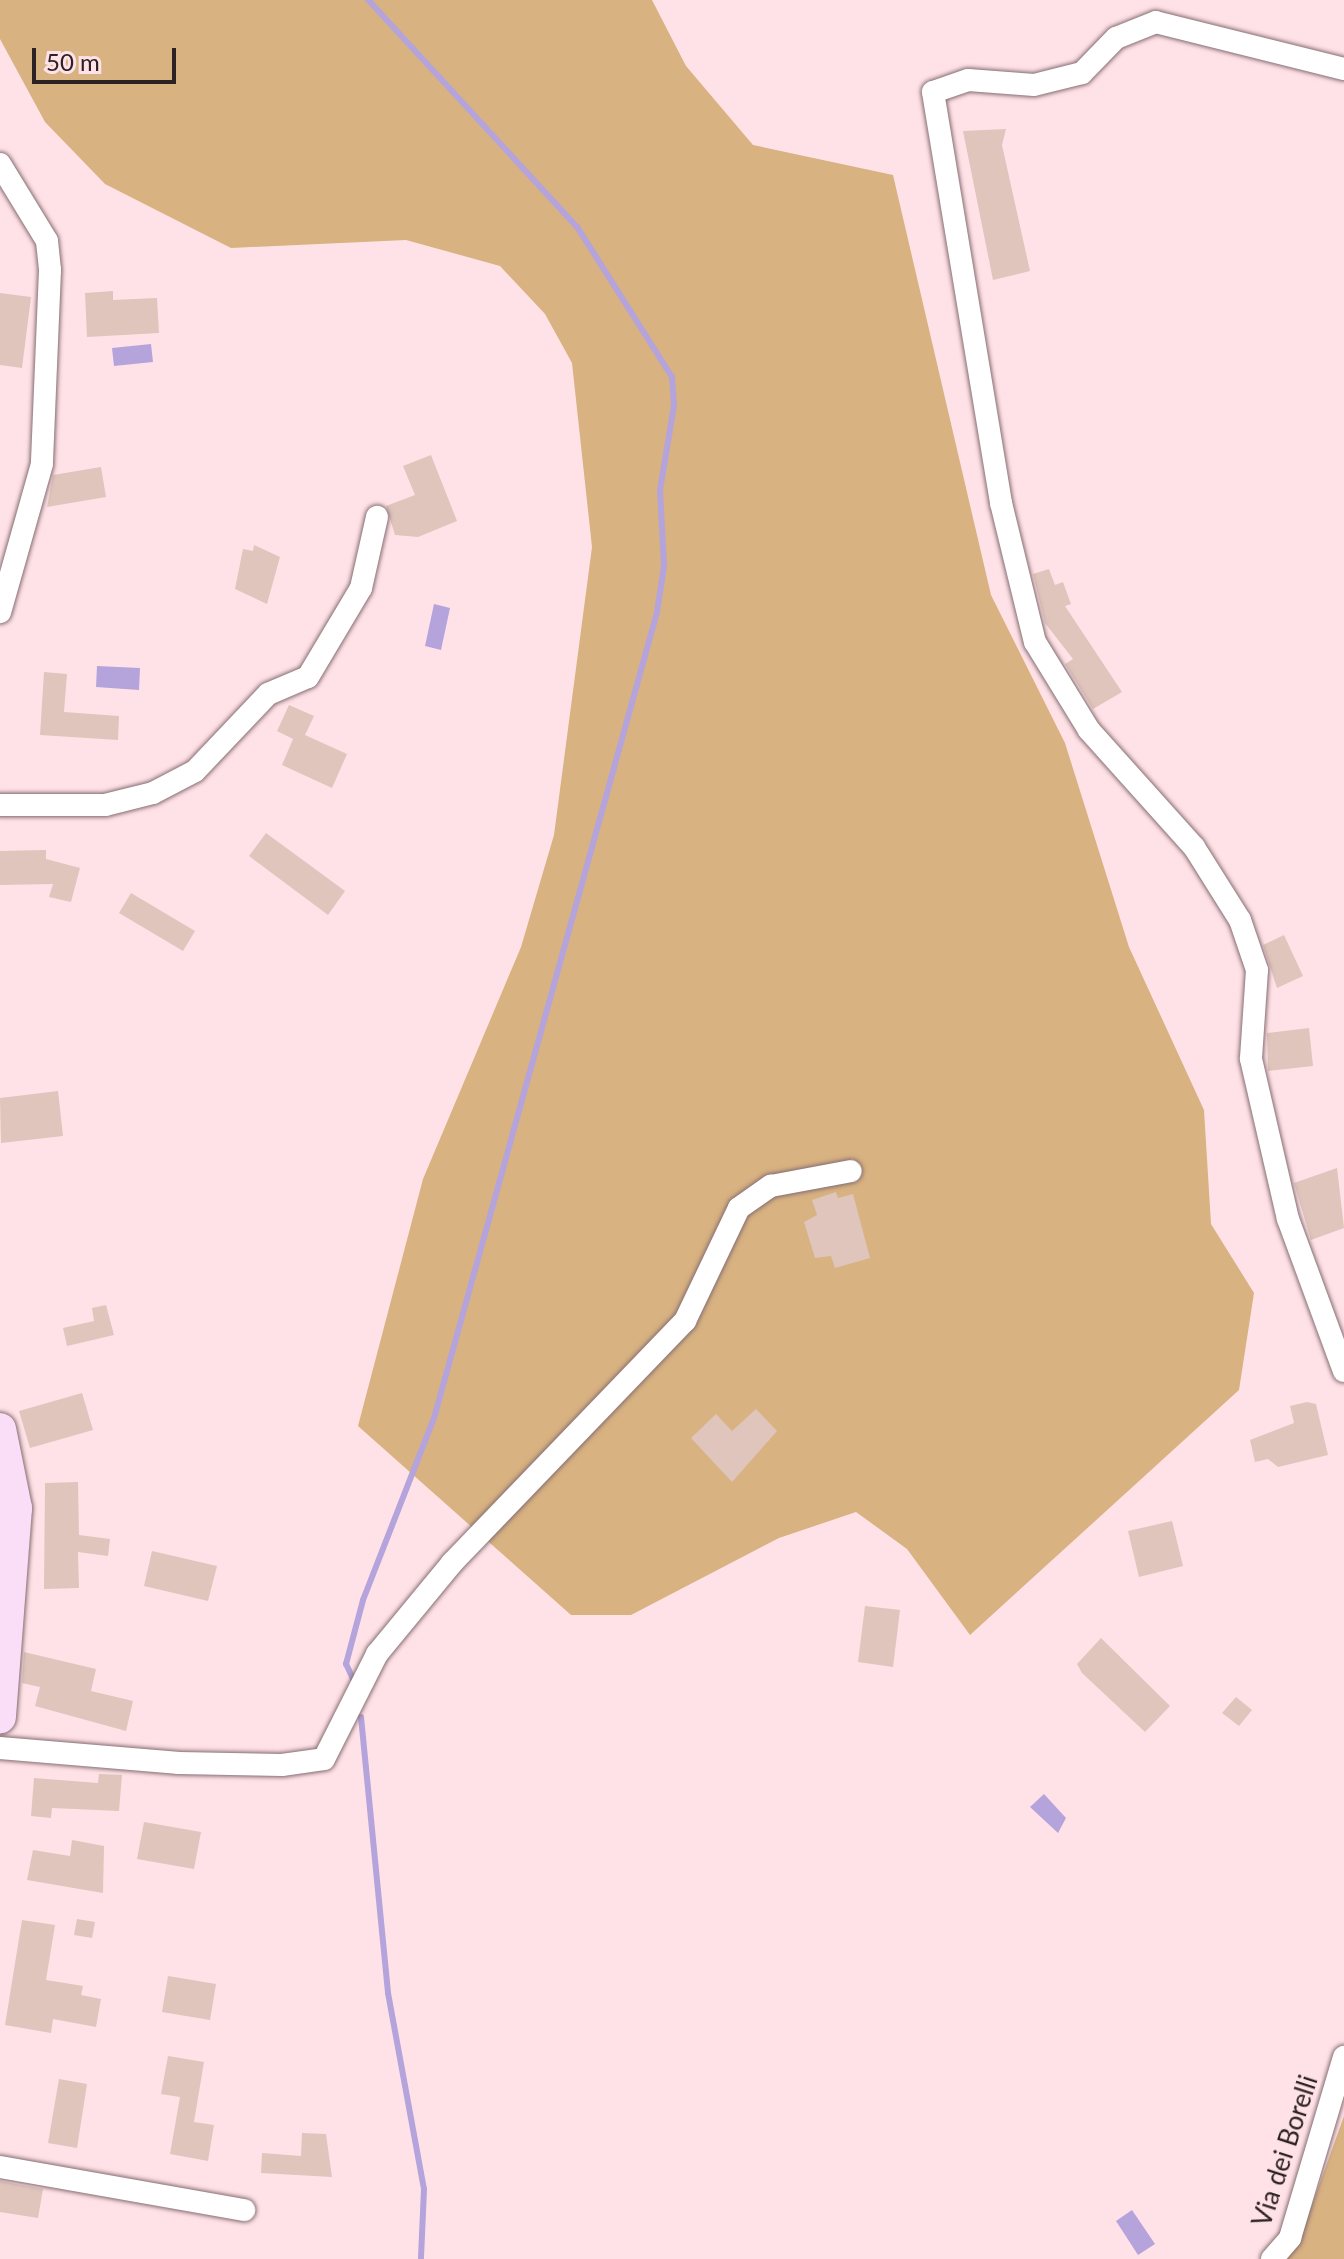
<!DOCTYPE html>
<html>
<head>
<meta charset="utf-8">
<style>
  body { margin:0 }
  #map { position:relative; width:1344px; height:2259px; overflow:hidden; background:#ffe2e7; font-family:Lato,sans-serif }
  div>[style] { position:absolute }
  .green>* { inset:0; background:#d8b281 }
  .water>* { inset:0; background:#b5a3dc }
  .stream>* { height:6px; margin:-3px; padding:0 3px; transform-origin:3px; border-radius:3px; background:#b5a3dc }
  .building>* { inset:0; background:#dfc5bc }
  .roads { filter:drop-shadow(0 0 2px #866e72) drop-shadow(0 0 2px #866e72) }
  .street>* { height:22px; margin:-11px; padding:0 11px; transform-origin:11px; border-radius:11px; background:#fff }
  .secondary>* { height:32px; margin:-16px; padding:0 16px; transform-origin:16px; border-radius:16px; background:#faddf6 }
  span { translate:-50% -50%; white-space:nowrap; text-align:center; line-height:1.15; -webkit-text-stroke:7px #ffe2e7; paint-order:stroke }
  .street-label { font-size:26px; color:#2c2123 }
  .scale { position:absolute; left:32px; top:48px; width:144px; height:36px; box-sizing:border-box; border:4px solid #2c2123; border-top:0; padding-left:10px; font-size:24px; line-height:28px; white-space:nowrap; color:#2c2123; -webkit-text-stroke:6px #ffe2e7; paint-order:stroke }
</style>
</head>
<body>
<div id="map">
  <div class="green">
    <div style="clip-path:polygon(0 0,652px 0,686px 66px,753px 145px,893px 175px,991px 595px,1065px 743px,1129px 947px,1204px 1110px,1211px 1224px,1254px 1293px,1239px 1390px,970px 1635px,907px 1549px,856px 1512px,779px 1538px,631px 1615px,571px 1615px,358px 1426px,423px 1179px,521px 947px,554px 835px,592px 547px,572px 363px,545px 314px,500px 266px,406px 240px,231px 248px,105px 184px,45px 122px,0 39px)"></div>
    <div style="clip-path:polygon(1344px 2116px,1344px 2259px,1287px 2259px,1303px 2230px)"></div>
  </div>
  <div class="water">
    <div style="clip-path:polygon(151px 344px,153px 362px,114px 366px,112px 348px)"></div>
    <div style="clip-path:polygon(434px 604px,450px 608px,441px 650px,425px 646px)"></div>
    <div style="clip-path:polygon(97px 666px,140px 668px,139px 690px,96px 687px)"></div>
    <div style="clip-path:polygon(1044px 1794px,1066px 1818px,1058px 1833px,1030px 1807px)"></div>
    <div style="clip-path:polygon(1132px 2210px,1155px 2244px,1138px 2255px,1116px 2221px)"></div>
  </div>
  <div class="stream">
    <div style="left:354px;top:1681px;width:19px;rotate:-115deg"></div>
    <div style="left:346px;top:1664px;width:66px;rotate:-75.1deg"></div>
    <div style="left:363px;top:1600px;width:195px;rotate:-68.7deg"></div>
    <div style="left:434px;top:1418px;width:836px;rotate:-74.53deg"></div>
    <div style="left:657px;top:612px;width:47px;rotate:-81.3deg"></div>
    <div style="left:664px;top:566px;width:76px;rotate:-93deg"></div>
    <div style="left:660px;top:490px;width:86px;rotate:-80.6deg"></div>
    <div style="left:674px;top:405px;width:28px;rotate:-94deg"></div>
    <div style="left:672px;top:377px;width:178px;rotate:-122.3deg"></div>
    <div style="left:577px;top:227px;width:309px;rotate:-132.6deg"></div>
    <div style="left:361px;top:1717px;width:277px;rotate:84.4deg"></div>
    <div style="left:388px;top:1993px;width:199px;rotate:79.6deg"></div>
    <div style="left:424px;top:2189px;width:70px;rotate:92.5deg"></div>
  </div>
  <div class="building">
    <div style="clip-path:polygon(1006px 129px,1002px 145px,1030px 271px,993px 280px,963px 131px)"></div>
    <div style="clip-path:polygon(113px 291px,113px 300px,157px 298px,159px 333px,87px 337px,85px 293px)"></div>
    <div style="clip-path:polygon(0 293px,31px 297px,22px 368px,0 365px)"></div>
    <div style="clip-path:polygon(431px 455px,457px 521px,418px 537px,395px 535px,386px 506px,415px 495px,403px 466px)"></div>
    <div style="clip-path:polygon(101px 467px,106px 497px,47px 507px,53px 475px)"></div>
    <div style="clip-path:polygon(254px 545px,280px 557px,267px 604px,235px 589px,243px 549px,253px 551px)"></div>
    <div style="clip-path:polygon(1049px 569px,1055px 585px,1063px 582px,1071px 604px,1065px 606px,1122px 692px,1093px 709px,1065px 664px,1073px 659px,1045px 623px,1033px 574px)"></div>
    <div style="clip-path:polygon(44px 672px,67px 674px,64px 712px,119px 716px,118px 740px,40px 735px)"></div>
    <div style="clip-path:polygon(289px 705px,314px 716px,305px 735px,347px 754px,332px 788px,282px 765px,293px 739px,277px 731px)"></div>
    <div style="clip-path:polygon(266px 833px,345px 891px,328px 915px,249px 856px)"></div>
    <div style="clip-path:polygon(46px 850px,46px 859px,80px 868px,71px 902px,49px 897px,53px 884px,0 885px,0 851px)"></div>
    <div style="clip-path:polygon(131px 893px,195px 931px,183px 951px,119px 913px)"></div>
    <div style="clip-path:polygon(1284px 935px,1303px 976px,1277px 988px,1263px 945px)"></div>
    <div style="clip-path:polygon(1309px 1028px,1313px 1066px,1268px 1071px,1267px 1033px)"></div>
    <div style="clip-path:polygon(58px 1091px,63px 1136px,1px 1143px,0 1098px)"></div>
    <div style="clip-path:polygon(1337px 1168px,1344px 1228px,1311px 1240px,1294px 1183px)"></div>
    <div style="clip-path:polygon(836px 1192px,838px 1198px,853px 1194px,870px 1258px,835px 1268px,831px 1256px,815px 1258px,804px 1222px,817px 1215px,812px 1200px)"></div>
    <div style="clip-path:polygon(106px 1305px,114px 1335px,67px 1346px,63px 1328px,94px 1321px,92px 1308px)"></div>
    <div style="clip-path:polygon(82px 1393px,93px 1430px,30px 1448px,19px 1411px)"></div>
    <div style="clip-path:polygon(1307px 1402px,1316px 1404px,1328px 1455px,1278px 1467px,1268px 1459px,1255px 1462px,1250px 1440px,1294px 1423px,1290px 1406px)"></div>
    <div style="clip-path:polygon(756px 1409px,777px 1431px,732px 1482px,691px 1438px,716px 1414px,732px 1431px)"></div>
    <div style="clip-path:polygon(78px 1482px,79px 1535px,110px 1539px,108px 1556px,78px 1552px,79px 1588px,44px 1589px,45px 1483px)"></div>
    <div style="clip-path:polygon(1172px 1521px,1183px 1566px,1139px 1577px,1128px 1531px)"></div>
    <div style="clip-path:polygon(152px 1551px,217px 1566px,208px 1601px,144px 1586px)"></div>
    <div style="clip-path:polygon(865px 1606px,900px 1610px,893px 1667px,858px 1662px)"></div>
    <div style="clip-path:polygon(1101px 1638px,1170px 1706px,1145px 1732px,1082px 1673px,1077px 1664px)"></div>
    <div style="clip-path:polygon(24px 1652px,96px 1669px,91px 1691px,133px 1701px,126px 1731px,35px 1706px,40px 1687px,22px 1683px)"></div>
    <div style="clip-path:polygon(1236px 1697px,1252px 1710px,1239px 1726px,1222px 1713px)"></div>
    <div style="clip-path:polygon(99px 1774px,122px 1775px,119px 1811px,52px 1808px,51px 1818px,31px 1816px,34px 1778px,98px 1783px)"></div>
    <div style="clip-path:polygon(144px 1822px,201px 1832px,194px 1869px,137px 1859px)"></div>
    <div style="clip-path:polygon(72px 1840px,104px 1846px,103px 1893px,27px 1880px,33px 1850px,70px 1856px)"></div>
    <div style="clip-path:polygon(77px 1919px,95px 1922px,92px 1938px,74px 1935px)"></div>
    <div style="clip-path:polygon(22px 1920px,55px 1925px,46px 1980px,83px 1986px,81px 1995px,101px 1999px,96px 2027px,53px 2019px,51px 2033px,5px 2025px)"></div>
    <div style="clip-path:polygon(168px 1976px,216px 1984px,210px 2020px,162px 2012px)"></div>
    <div style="clip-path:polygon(168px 2056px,204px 2062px,194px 2122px,214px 2125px,208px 2161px,170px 2154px,180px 2097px,161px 2094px)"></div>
    <div style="clip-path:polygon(59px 2079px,87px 2084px,77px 2148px,48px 2143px)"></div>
    <div style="clip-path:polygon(302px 2133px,326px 2134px,332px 2177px,261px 2173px,262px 2153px,301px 2156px)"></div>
    <div style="clip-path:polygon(0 2181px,43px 2189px,38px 2218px,0 2212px)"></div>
  </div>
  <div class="roads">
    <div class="street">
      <div style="left:1344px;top:69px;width:194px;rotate:-166deg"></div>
      <div style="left:1156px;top:22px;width:43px;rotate:158.2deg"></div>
      <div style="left:1116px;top:38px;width:49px;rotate:134.2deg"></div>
      <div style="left:1082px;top:73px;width:49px;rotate:166deg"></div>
      <div style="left:1034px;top:85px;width:66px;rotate:-175.7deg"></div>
      <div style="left:968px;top:80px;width:37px;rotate:161deg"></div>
      <div style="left:933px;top:92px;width:417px;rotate:80.6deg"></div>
      <div style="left:1001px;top:503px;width:143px;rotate:76.3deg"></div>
      <div style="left:1035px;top:642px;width:103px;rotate:58.5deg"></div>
      <div style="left:1089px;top:730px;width:157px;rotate:48.1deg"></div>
      <div style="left:1194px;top:847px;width:86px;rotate:57.8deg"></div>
      <div style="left:1240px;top:920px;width:53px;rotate:71.2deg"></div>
      <div style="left:1257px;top:970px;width:89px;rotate:93.9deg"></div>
      <div style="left:1251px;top:1059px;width:164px;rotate:77deg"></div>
      <div style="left:1288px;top:1219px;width:162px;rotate:69.8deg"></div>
      <div style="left:0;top:164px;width:90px;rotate:58.6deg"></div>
      <div style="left:47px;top:241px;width:29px;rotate:84deg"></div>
      <div style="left:50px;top:270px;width:194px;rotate:92.4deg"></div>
      <div style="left:42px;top:464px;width:154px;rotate:105.8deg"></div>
      <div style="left:0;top:805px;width:105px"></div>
      <div style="left:105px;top:805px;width:49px;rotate:-14deg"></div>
      <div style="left:153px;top:793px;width:47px;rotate:-27.6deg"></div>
      <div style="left:195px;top:771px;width:106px;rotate:-46.5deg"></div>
      <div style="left:268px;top:694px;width:43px;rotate:-23deg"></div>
      <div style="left:308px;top:677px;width:104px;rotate:-59.2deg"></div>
      <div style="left:361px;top:588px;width:73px;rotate:-77.3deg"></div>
      <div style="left:0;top:1748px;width:180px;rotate:4.8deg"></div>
      <div style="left:179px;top:1763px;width:103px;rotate:1.1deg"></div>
      <div style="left:282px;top:1765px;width:42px;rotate:-8.1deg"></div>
      <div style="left:324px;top:1759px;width:118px;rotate:-63.2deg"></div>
      <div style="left:377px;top:1654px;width:118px;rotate:-50.5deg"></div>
      <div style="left:452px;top:1563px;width:336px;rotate:-46.1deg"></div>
      <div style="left:685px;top:1321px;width:125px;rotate:-64.5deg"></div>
      <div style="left:739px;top:1208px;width:39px;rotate:-35deg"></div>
      <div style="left:771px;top:1186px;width:81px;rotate:-10.6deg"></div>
      <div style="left:0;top:2167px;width:248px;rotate:10deg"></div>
      <div style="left:1272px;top:2259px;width:28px;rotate:-49deg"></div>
      <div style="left:1290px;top:2238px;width:189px;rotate:-73.4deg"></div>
    </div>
    <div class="secondary">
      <div style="left:0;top:1429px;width:81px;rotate:78.6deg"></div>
      <div style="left:16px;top:1508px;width:210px;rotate:94.4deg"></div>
    </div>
  </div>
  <div class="street-label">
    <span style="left:1285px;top:2151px;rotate:-72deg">Via dei Borelli</span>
  </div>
  <div class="scale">50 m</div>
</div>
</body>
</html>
